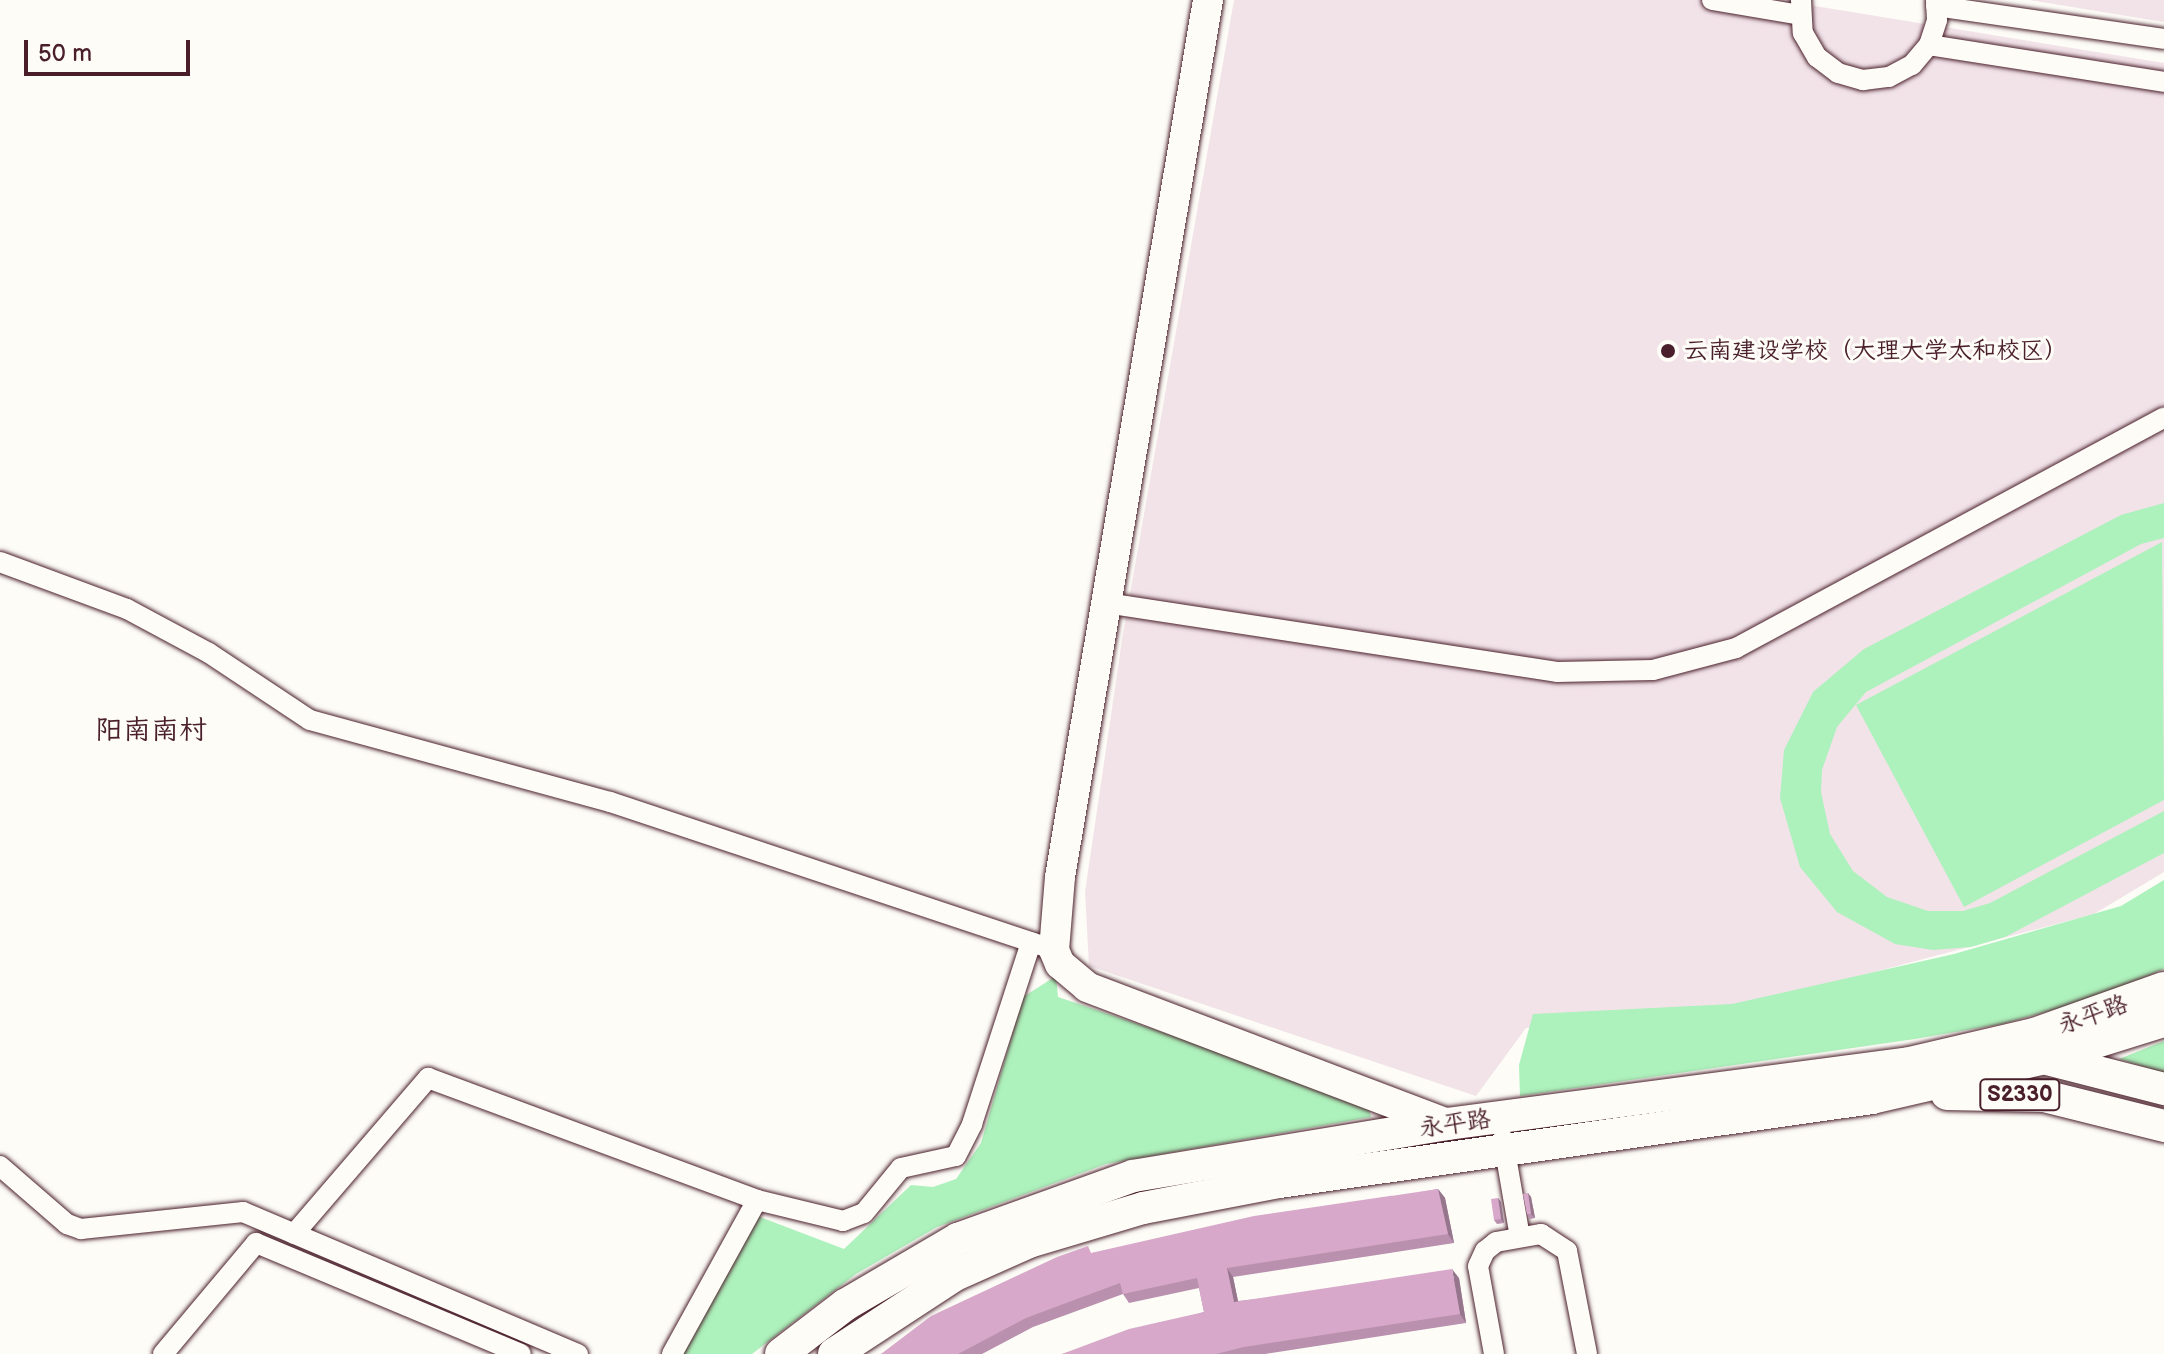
<!DOCTYPE html>
<html>
<head>
<meta charset="utf-8">
<style>
  body { margin:0 }
  #map { position:relative; width:2164px; height:1354px; overflow:hidden; background:#fdfcf7; font-family:"Balsamiq Sans","LXGW WenKai TC",sans-serif }
  div>[style] { position:absolute }
  .built>* { inset:0; background:#f2e3e9 }
  .green>* { inset:0; background:#adf1bc }
  .roads { filter:drop-shadow(0 0 2px #4a1f2b) drop-shadow(0 0 2px #4a1f2b) }
  .street>* { height:20px; margin:-10px; padding:0 10px; transform-origin:10px; border-radius:10px; background:#fdfcf7 }
  .secondary>* { height:30px; margin:-15px; padding:0 15px; transform-origin:15px; border-radius:15px; background:#fdfcf7 }
  .primary>* { height:32px; margin:-16px; padding:0 16px; transform-origin:16px; border-radius:16px; background:#fdfcf7 }
  .wall>* { inset:0; background:#b990ad }
  .shaded-wall>* { inset:0; background:#96768d }
  .building>* { inset:0; background:#d7a8c9 }
  .dots>* { width:22px; height:22px; translate:-50% -50%; box-sizing:border-box; border:4px solid #fdfcf7; border-radius:50% }
  span { translate:-50% -50%; white-space:nowrap; text-align:center; line-height:1.15; -webkit-text-stroke:6px #fdfcf7; paint-order:stroke }
  .shield-label span { padding:2px 6px; background:#fdfcf7; border:2px solid; border-radius:6px; -webkit-text-stroke-width:0 }
  .shield-label { font-size:22px; color:#4a1f2b; font-weight:700 }
  .poi-label { font-size:24px; color:#4a1f2b }
  .left { translate:0 -50%; text-align:left }
  .street-label { font-size:24px; color:#4a1f2b }
  .quarter-label { font-size:28px; color:#4a1f2b }
  .scale { position:absolute; left:24px; top:40px; width:166px; height:36px; box-sizing:border-box; border:4px solid #4a1f2b; border-top:0; padding-left:10px; font-size:24px; line-height:28px; white-space:nowrap; color:#4a1f2b; -webkit-text-stroke:6px #fdfcf7; paint-order:stroke }
</style>
</head>
<body>
<div id="map">
  <div class="built">
    <div style="clip-path:polygon(1234px 0,1778px 0,2164px 63px,2164px 872px,2094px 914px,1674px 1025px,1526px 1028px,1476px 1096px,1089px 966px,1085px 892px,1122px 640px)"></div>
    <div style="clip-path:polygon(2029px 0,2164px 0,2164px 22px)"></div>
  </div>
  <div class="green">
    <div style="clip-path:polygon(2164px 503px,2164px 538px,2141px 544px,1866px 692px,1837px 727px,1822px 770px,1821px 792px,1830px 834px,1853px 871px,1887px 897px,1928px 911px,1963px 911px,1990px 903px,2164px 811px,2164px 853px,2005px 937px,1971px 947px,1933px 950px,1895px 944px,1837px 912px,1800px 867px,1780px 798px,1784px 750px,1813px 692px,1864px 649px,2121px 515px)"></div>
    <div style="clip-path:polygon(2162px 542px,2164px 800px,1964px 907px,1856px 705px)"></div>
    <div style="clip-path:polygon(2164px 880px,2164px 969px,2092px 999px,2002px 1024px,1915px 1039px,1520px 1096px,1519px 1065px,1533px 1014px,1732px 1004px,1954px 954px,2121px 906px)"></div>
    <div style="clip-path:polygon(1056px 976px,1058px 997px,1367px 1101px,1371px 1117px,1106px 1164px,937px 1227px,856px 1274px,752px 1354px,667px 1354px,755px 1215px,844px 1249px,911px 1185px,933px 1187px,956px 1179px,981px 1143px,1023px 997px)"></div>
    <div style="clip-path:polygon(2164px 1041px,2164px 1073px,2119px 1059px)"></div>
  </div>
  <div class="roads">
    <div class="street">
      <div style="left:1712px;top:0;width:90px;rotate:9.6deg"></div>
      <div style="left:1801px;top:0;width:33px;rotate:87deg"></div>
      <div style="left:1803px;top:33px;width:28px;rotate:60deg"></div>
      <div style="left:1817px;top:57px;width:26px;rotate:37deg"></div>
      <div style="left:1838px;top:73px;width:26px;rotate:16deg"></div>
      <div style="left:1863px;top:80px;width:26px;rotate:-7deg"></div>
      <div style="left:1889px;top:77px;width:26px;rotate:-28deg"></div>
      <div style="left:1912px;top:65px;width:26px;rotate:-50deg"></div>
      <div style="left:1929px;top:45px;width:26px;rotate:-72deg"></div>
      <div style="left:1937px;top:20px;width:20px;rotate:-93deg"></div>
      <div style="left:1936px;top:6px;width:230px;rotate:8.2deg"></div>
      <div style="left:1929px;top:45px;width:238px;rotate:8.9deg"></div>
      <div style="left:0;top:562px;width:135px;rotate:20.3deg"></div>
      <div style="left:127px;top:609px;width:93px;rotate:28.2deg"></div>
      <div style="left:209px;top:653px;width:121px;rotate:33.6deg"></div>
      <div style="left:310px;top:720px;width:311px;rotate:15.3deg"></div>
      <div style="left:610px;top:802px;width:468px;rotate:18.4deg"></div>
      <div style="left:1106px;top:603px;width:456px;rotate:8.7deg"></div>
      <div style="left:1557px;top:672px;width:96px;rotate:-1.2deg"></div>
      <div style="left:1653px;top:670px;width:86px;rotate:-14.8deg"></div>
      <div style="left:1736px;top:648px;width:486px;rotate:-28.3deg"></div>
      <div style="left:1503px;top:1139px;width:99px;rotate:80.2deg"></div>
      <div style="left:0;top:1166px;width:89px;rotate:40.9deg"></div>
      <div style="left:67px;top:1224px;width:15px;rotate:20deg"></div>
      <div style="left:81px;top:1229px;width:163px;rotate:-6deg"></div>
      <div style="left:243px;top:1212px;width:364px;rotate:23deg"></div>
      <div style="left:757px;top:1200px;width:89px;rotate:13.7deg"></div>
      <div style="left:843px;top:1221px;width:22px;rotate:-21deg"></div>
      <div style="left:864px;top:1213px;width:58px;rotate:-50.6deg"></div>
      <div style="left:901px;top:1168px;width:56px;rotate:-12.3deg"></div>
      <div style="left:956px;top:1156px;width:36px;rotate:-63deg"></div>
      <div style="left:972px;top:1124px;width:191px;rotate:-72deg"></div>
      <div style="left:294px;top:1234px;width:206px;rotate:-49.3deg"></div>
      <div style="left:428px;top:1078px;width:351px;rotate:20.3deg"></div>
      <div style="left:757px;top:1200px;width:176px;rotate:118.9deg"></div>
      <div style="left:163px;top:1354px;width:145px;rotate:-50deg"></div>
      <div style="left:256px;top:1243px;width:287px;rotate:22.7deg"></div>
      <div style="left:1494px;top:1354px;width:89px;rotate:-100.3deg"></div>
      <div style="left:1478px;top:1266px;width:17px;rotate:-65deg"></div>
      <div style="left:1485px;top:1251px;width:14px;rotate:-39deg"></div>
      <div style="left:1496px;top:1242px;width:46px;rotate:-10.1deg"></div>
      <div style="left:1541px;top:1234px;width:31px;rotate:33deg"></div>
      <div style="left:1567px;top:1251px;width:105px;rotate:79deg"></div>
    </div>
    <div class="secondary">
      <div style="left:1208px;top:0;width:889px;rotate:99.58deg"></div>
      <div style="left:1060px;top:877px;width:73px;rotate:94.7deg"></div>
      <div style="left:1054px;top:950px;width:15px;rotate:67deg"></div>
      <div style="left:1060px;top:964px;width:35px;rotate:40deg"></div>
      <div style="left:1087px;top:987px;width:385px;rotate:20.8deg"></div>
    </div>
    <div class="primary">
      <div style="left:2047px;top:1059px;width:121px;rotate:14.4deg"></div>
      <div style="left:1947px;top:1094px;width:97px;rotate:1.2deg"></div>
      <div style="left:2044px;top:1096px;width:124px;rotate:14deg"></div>
      <div style="left:781px;top:1354px;width:81px;rotate:-37.4deg"></div>
      <div style="left:845px;top:1305px;width:131px;rotate:-30.3deg"></div>
      <div style="left:958px;top:1239px;width:186px;rotate:-19.8deg"></div>
      <div style="left:1133px;top:1176px;width:318px;rotate:-9.4deg"></div>
      <div style="left:1447px;top:1124px;width:462px;rotate:-7.5deg"></div>
      <div style="left:1905px;top:1064px;width:132px;rotate:-13.1deg"></div>
      <div style="left:2034px;top:1034px;width:138px;rotate:-19.5deg"></div>
      <div style="left:834px;top:1354px;width:142px;rotate:-33.2deg"></div>
      <div style="left:953px;top:1276px;width:83px;rotate:-24.1deg"></div>
      <div style="left:1029px;top:1242px;width:119px;rotate:-16.6deg"></div>
      <div style="left:1143px;top:1208px;width:138px;rotate:-10.8deg"></div>
      <div style="left:1279px;top:1182px;width:599px;rotate:-8.06deg"></div>
      <div style="left:1872px;top:1098px;width:178px;rotate:-13deg"></div>
      <div style="left:2045px;top:1058px;width:125px;rotate:-17.3deg"></div>
    </div>
  </div>
  <div class="wall">
    <div style="clip-path:polygon(1438px 1189px,1445px 1198px,1454px 1243px,1233px 1277px,1238px 1301px,1459px 1278px,1466px 1323px,1265px 1354px,1062px 1354px,1204px 1312px,1199px 1288px,1129px 1303px,1123px 1294px,1033px 1327px,982px 1354px,881px 1354px,1093px 1253px)"></div>
    <div style="clip-path:polygon(1528px 1193px,1531px 1197px,1535px 1218px,1530px 1219px,1527px 1214px)"></div>
    <div style="clip-path:polygon(1498px 1198px,1501px 1202px,1504px 1223px,1497px 1224px,1494px 1220px)"></div>
  </div>
  <div class="shaded-wall">
    <div style="clip-path:polygon(1438px 1189px,1445px 1198px,1454px 1243px,1448px 1234px)"></div>
    <div style="clip-path:polygon(1528px 1193px,1531px 1197px,1535px 1218px,1531px 1214px)"></div>
    <div style="clip-path:polygon(1498px 1198px,1501px 1202px,1504px 1223px,1501px 1219px)"></div>
    <div style="clip-path:polygon(1227px 1268px,1233px 1277px,1240px 1311px,1234px 1302px)"></div>
    <div style="clip-path:polygon(1452px 1269px,1459px 1278px,1466px 1323px,1460px 1314px)"></div>
  </div>
  <div class="building">
    <div style="clip-path:polygon(1438px 1189px,1448px 1234px,1227px 1268px,1234px 1302px,1452px 1269px,1460px 1314px,1244px 1347px,1216px 1354px,1062px 1354px,1129px 1329px,1204px 1312px,1197px 1278px,1123px 1294px,1120px 1283px,1026px 1318px,958px 1354px,881px 1354px,931px 1316px,1057px 1257px,1088px 1246px,1091px 1253px,1254px 1216px)"></div>
    <div style="clip-path:polygon(1528px 1193px,1531px 1214px,1527px 1214px,1523px 1194px)"></div>
    <div style="clip-path:polygon(1498px 1198px,1501px 1219px,1494px 1220px,1491px 1199px)"></div>
  </div>
  <div class="dots">
    <div style="left:1668px;top:351px;background:#4a1f2b"></div>
  </div>
  <div class="shield-label">
    <span style="left:2020px;top:1095px">S2330</span>
  </div>
  <div class="poi-label">
    <span class="left" style="left:1684px;top:351px">云南建设学校（大理大学太和校区）</span>
  </div>
  <div class="street-label">
    <span style="left:2093px;top:1015px;rotate:-19deg">永平路</span>
    <span style="left:1455px;top:1124px;rotate:-8deg">永平路</span>
  </div>
  <div class="quarter-label">
    <span style="left:151px;top:731px">阳南南村</span>
  </div>
  <div class="scale">50 m</div>
</div>
</body>
</html>
